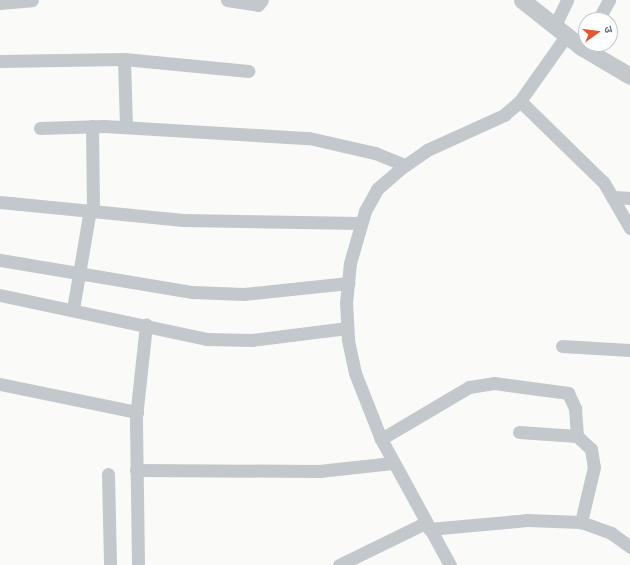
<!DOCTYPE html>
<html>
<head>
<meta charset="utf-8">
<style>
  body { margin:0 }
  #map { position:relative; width:630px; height:565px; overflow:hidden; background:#fafaf8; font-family:Barlow,"Noto Sans Devanagari",sans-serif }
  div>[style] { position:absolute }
  .minor>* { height:13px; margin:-6.5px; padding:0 6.5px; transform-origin:6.5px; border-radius:6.5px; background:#c3c8cc }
  .tertiary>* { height:17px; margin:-8.5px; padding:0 8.5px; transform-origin:8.5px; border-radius:8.5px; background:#c3c8cc }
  span { translate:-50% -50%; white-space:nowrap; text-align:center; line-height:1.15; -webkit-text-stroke:4px #fff; paint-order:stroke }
  .north { position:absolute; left:578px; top:12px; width:40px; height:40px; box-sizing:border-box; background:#fff; border:1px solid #c1c8cd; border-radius:50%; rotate:76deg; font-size:11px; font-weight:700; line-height:16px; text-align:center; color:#657683 }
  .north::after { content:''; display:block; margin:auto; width:14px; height:18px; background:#e4572e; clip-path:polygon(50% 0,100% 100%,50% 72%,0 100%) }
</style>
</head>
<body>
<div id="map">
  <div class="minor">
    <div style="left:227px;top:0;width:31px;rotate:9deg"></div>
    <div style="left:258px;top:5px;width:6px;rotate:-51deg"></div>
    <div style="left:0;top:3px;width:32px;rotate:-5deg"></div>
    <div style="left:598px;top:20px;width:23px;rotate:-61deg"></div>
    <div style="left:554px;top:27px;width:30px;rotate:-64deg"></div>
    <div style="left:124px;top:59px;width:68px;rotate:88.3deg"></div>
    <div style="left:0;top:61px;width:124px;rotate:-0.9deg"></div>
    <div style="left:124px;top:59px;width:125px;rotate:5.5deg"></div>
    <div style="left:520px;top:101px;width:117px;rotate:44.3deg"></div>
    <div style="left:604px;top:183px;width:52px;rotate:60deg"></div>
    <div style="left:92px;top:126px;width:85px;rotate:89.3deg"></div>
    <div style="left:40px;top:128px;width:64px;rotate:-1.8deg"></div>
    <div style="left:104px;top:126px;width:205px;rotate:3.4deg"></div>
    <div style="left:309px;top:138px;width:68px;rotate:12.8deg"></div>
    <div style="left:375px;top:153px;width:32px;rotate:22deg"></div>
    <div style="left:615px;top:197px;width:15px;rotate:4deg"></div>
    <div style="left:0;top:202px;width:184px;rotate:5.6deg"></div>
    <div style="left:183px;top:220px;width:177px;rotate:1deg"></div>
    <div style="left:0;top:260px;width:195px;rotate:9.5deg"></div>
    <div style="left:192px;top:292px;width:52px;rotate:2.2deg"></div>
    <div style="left:244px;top:294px;width:105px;rotate:-6deg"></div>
    <div style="left:0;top:295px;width:212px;rotate:12deg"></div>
    <div style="left:207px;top:339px;width:45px;rotate:1.3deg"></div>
    <div style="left:252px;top:340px;width:96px;rotate:-7.2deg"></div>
    <div style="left:73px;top:309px;width:100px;rotate:-80.3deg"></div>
    <div style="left:562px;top:346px;width:68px;rotate:3.4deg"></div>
    <div style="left:0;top:384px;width:140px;rotate:11.6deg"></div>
    <div style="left:519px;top:432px;width:58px;rotate:3.9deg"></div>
    <div style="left:577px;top:436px;width:19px;rotate:43deg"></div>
    <div style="left:591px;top:449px;width:18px;rotate:81deg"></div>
    <div style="left:594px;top:467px;width:57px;rotate:103.3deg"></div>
    <div style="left:381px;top:439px;width:102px;rotate:-30.6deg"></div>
    <div style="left:469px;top:387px;width:25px;rotate:-9deg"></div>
    <div style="left:494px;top:383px;width:75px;rotate:7.7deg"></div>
    <div style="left:568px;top:393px;width:17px;rotate:65deg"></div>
    <div style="left:575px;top:408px;width:28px;rotate:86deg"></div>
    <div style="left:136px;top:470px;width:183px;rotate:0.3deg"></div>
    <div style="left:319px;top:471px;width:74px;rotate:-6.2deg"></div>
    <div style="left:108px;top:474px;width:91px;rotate:88.7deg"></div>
    <div style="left:429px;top:529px;width:98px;rotate:-5.2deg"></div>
    <div style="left:527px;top:520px;width:54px;rotate:2.1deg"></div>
    <div style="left:581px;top:522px;width:32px;rotate:20deg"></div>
    <div style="left:611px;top:533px;width:24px;rotate:36deg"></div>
    <div style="left:138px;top:565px;width:148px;rotate:-90.8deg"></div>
    <div style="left:136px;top:417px;width:93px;rotate:-83.8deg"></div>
    <div style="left:339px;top:565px;width:96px;rotate:-26deg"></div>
    <div style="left:450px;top:565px;width:144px;rotate:-118.7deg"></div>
    <div style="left:381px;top:439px;width:71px;rotate:-111.5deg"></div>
    <div style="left:355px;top:373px;width:35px;rotate:-102deg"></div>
    <div style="left:348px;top:339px;width:36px;rotate:-93deg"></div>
    <div style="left:346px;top:303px;width:40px;rotate:-84.3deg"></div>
    <div style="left:350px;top:263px;width:54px;rotate:-73.9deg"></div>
    <div style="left:365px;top:211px;width:25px;rotate:-61deg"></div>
    <div style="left:377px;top:189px;width:30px;rotate:-41deg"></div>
    <div style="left:400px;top:169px;width:33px;rotate:-35deg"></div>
    <div style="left:427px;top:150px;width:85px;rotate:-24.4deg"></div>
    <div style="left:504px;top:115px;width:21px;rotate:-41deg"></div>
    <div style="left:520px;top:101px;width:80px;rotate:-54.7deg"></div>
  </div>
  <div class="tertiary">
    <div style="left:522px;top:0;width:75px;rotate:38.5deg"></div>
    <div style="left:581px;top:47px;width:57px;rotate:30.6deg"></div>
  </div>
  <div class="north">उ</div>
</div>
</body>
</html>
